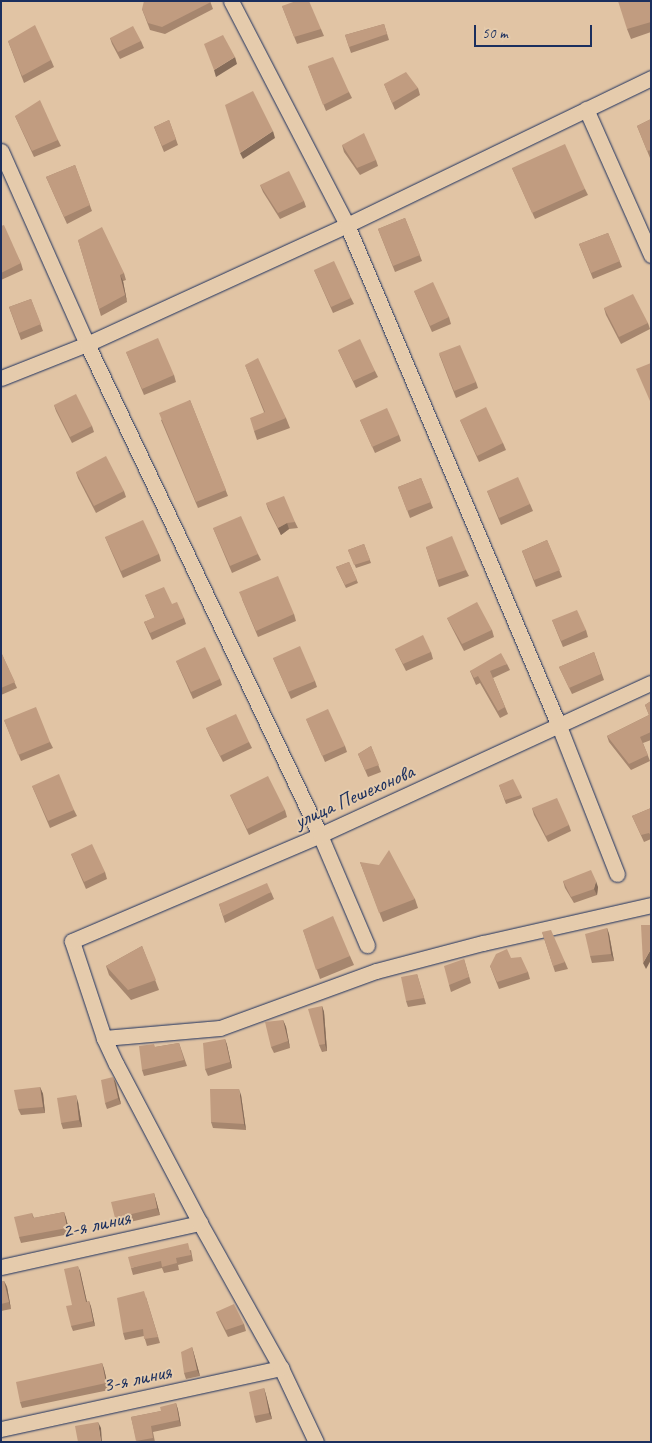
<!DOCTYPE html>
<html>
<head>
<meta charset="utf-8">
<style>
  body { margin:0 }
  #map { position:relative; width:652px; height:1443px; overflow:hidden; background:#e1c4a4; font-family:Caveat,sans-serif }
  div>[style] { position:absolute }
  .roads { filter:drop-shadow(0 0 1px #1b2f5e) drop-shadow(0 0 1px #1b2f5e) }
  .street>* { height:15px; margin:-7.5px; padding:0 7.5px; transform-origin:7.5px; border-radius:7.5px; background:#e5cbac }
  .wall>* { inset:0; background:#a6866e }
  .shaded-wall>* { inset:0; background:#876d5a }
  .building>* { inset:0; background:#c19c80 }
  span { translate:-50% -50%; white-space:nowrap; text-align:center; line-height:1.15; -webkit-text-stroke:4px #e5cbac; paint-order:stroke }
  .street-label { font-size:21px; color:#1b2f5e }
  .frame { position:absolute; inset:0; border:2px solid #1b2f5e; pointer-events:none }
  .scale { position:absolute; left:474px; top:25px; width:118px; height:22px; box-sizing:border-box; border:2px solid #1b2f5e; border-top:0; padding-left:6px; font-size:15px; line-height:18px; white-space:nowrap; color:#1b2f5e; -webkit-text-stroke:4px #e5cbac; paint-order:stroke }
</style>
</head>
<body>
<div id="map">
  <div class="roads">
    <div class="street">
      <div style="left:231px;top:1px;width:252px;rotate:62.6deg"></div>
      <div style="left:347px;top:225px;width:544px;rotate:67.06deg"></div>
      <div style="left:559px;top:726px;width:159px;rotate:68.6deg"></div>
      <div style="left:586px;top:109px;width:160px;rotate:66deg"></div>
      <div style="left:1px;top:151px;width:211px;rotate:66deg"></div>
      <div style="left:87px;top:344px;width:543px;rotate:64.61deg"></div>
      <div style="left:320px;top:835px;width:120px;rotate:66.9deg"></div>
      <div style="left:1px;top:378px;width:92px;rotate:-21.6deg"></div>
      <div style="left:87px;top:344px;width:286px;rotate:-24.6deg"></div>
      <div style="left:347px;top:225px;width:338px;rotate:-25.8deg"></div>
      <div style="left:104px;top:1038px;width:116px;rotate:-4.9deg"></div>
      <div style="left:220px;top:1028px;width:166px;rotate:-20.1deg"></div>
      <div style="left:376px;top:971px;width:111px;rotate:-14.7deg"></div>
      <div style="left:483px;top:943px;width:172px;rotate:-12.7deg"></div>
      <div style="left:1px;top:1267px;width:204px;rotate:-12.5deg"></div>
      <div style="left:1px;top:1429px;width:287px;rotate:-12.3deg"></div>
      <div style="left:316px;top:1442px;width:82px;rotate:-115.3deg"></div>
      <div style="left:281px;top:1368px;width:166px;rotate:-119.2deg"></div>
      <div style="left:200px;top:1223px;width:180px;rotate:-117.8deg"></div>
      <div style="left:116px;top:1064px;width:29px;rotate:-115deg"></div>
      <div style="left:104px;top:1038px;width:102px;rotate:-108.3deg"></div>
      <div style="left:72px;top:941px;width:270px;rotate:-23.1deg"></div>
      <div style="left:320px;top:835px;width:364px;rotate:-24.7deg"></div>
    </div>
  </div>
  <div class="wall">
    <div style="clip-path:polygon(210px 1px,213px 9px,165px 34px,150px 30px,142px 9px)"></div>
    <div style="clip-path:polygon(651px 1px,651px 32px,631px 39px,627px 29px)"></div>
    <div style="clip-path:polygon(282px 6px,321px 29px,324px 36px,297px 44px)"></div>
    <div style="clip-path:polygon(384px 24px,389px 40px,351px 53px,345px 35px)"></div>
    <div style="clip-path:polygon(110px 38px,141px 41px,144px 48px,120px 59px,112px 44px)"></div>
    <div style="clip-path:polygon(8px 41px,51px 60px,54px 67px,24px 83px)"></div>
    <div style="clip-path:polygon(308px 66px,349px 92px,352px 98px,326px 111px)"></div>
    <div style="clip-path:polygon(384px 84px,418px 88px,420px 95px,395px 110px)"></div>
    <div style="clip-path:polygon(15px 116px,58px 140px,61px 146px,34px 157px)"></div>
    <div style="clip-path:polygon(651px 119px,651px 157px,650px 158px,637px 126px)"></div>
    <div style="clip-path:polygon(169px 120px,178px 145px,164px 152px,154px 127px)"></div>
    <div style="clip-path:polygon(342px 145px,376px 160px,378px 166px,360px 175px,344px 152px)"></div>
    <div style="clip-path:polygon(75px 165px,92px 211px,67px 224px,46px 177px)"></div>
    <div style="clip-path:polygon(512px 168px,585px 189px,588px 195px,535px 219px)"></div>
    <div style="clip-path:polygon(260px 185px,304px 201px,306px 207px,280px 219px,263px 192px)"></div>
    <div style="clip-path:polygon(405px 218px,422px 261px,395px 272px,378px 229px)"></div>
    <div style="clip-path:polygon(1px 226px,21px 263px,23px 270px,1px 280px)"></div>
    <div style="clip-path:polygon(608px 233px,622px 267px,593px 279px,579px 244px)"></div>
    <div style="clip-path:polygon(78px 240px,124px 273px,126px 280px,123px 281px,127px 302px,101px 316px)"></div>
    <div style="clip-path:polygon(314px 270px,351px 298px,354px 304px,333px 313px)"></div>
    <div style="clip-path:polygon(414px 291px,449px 317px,451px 324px,432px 332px)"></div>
    <div style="clip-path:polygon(31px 299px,43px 331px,21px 340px,9px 307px)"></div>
    <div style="clip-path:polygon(604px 308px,648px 323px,650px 329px,621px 344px,606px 315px)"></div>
    <div style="clip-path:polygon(338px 350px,375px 371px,378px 377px,356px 388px)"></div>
    <div style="clip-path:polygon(126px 352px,174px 375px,176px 382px,144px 395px)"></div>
    <div style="clip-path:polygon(439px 354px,476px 382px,478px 388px,456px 398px)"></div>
    <div style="clip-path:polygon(245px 365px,286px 418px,290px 428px,257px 440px,254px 431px,264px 412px)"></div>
    <div style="clip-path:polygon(190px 400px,228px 496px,198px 508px,161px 420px)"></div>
    <div style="clip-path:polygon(54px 405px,92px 426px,94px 432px,72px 443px,56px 411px)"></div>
    <div style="clip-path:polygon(360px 420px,399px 435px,401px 441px,375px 453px)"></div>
    <div style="clip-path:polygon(460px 420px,503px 443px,506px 450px,479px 462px)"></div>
    <div style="clip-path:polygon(76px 472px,124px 491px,126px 497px,96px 513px,78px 478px)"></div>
    <div style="clip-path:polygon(421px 478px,433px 508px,410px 518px,398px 487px)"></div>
    <div style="clip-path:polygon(487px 491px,530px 504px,533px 511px,501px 525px)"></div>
    <div style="clip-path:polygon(266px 503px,295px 522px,298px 528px,289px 529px,281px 535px,268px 509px)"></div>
    <div style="clip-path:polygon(213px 528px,258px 554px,261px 560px,232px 573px)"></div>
    <div style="clip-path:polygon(105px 537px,159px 554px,161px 561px,123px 578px)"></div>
    <div style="clip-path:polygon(547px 540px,562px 577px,536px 587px,522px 551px)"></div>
    <div style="clip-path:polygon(364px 544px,371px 563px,356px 568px,348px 550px)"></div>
    <div style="clip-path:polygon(426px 547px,466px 570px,469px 576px,439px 587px)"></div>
    <div style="clip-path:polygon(349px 562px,358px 583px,346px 588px,336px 567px)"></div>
    <div style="clip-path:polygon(145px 595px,184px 618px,186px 624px,152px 640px,144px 622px,155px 618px)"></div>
    <div style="clip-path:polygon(242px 599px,294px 614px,296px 621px,258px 637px)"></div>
    <div style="clip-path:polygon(447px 618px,492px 630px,494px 637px,464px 651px,450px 624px)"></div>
    <div style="clip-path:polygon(552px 620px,586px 630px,588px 637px,563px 647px)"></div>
    <div style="clip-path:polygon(395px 649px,431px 652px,433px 659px,406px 671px)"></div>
    <div style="clip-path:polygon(1px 652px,17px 688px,1px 695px)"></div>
    <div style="clip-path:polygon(594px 652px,604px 680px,572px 694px,559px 667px)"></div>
    <div style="clip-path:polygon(273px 658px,315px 681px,317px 687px,291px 699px)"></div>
    <div style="clip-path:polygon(176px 661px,220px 679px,222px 685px,193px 699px)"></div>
    <div style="clip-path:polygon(507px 664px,510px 670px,493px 678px,508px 714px,500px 718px,480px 683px,476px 685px,470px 671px)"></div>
    <div style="clip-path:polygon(651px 701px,651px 740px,643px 743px,650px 761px,631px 770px,609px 742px,607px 736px,649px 715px,645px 705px)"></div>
    <div style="clip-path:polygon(306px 719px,345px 746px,347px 752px,325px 762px)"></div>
    <div style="clip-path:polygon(4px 720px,50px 742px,53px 748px,21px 761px)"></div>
    <div style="clip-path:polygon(206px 728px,249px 742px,252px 748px,223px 762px,209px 735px)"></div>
    <div style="clip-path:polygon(371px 746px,381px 772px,368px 777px,358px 754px)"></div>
    <div style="clip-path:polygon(499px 785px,521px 795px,522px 798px,506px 804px)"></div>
    <div style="clip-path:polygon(32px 786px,74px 810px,77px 816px,50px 828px)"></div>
    <div style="clip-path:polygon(230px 795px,285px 810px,287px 817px,249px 835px)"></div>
    <div style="clip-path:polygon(532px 808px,569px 825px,571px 831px,548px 842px,534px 815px)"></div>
    <div style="clip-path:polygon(651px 808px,651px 839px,644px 842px,632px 816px)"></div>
    <div style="clip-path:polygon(71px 854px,105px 872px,107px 879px,86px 889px)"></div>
    <div style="clip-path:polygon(360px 862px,415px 899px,418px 908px,383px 922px)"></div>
    <div style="clip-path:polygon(563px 881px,598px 887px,597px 895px,574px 903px,565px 888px)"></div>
    <div style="clip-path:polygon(271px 892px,274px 899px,225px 923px,219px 904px)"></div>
    <div style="clip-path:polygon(607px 928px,609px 934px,614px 961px,592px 963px,590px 956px)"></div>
    <div style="clip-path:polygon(303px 930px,350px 956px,354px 965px,320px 979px)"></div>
    <div style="clip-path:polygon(542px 932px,565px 962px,568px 969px,555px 972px)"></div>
    <div style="clip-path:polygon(142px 946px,159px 990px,131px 1000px,109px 975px,106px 966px)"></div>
    <div style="clip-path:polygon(511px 958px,528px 972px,530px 979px,499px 989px,490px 966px)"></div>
    <div style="clip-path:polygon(464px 959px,471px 983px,451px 992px,449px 985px)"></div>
    <div style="clip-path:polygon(417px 974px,426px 1004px,408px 1007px,406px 1001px)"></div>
    <div style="clip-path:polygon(322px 1006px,324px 1012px,327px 1051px,322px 1052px,319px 1045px)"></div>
    <div style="clip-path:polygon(283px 1020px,286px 1027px,290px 1048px,274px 1053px,271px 1047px)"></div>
    <div style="clip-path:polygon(225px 1039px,227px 1045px,232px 1068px,208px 1076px,205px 1069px)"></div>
    <div style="clip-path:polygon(179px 1043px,187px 1066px,144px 1076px,142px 1070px,155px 1047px)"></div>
    <div style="clip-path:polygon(113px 1077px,121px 1104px,107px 1109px,105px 1103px)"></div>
    <div style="clip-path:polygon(40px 1087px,43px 1094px,45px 1113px,21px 1115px,18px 1109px)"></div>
    <div style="clip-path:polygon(241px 1095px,246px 1130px,213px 1128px,211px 1122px)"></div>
    <div style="clip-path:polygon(78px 1102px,82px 1127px,63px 1129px,61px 1123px)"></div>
    <div style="clip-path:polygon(154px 1193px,160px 1215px,117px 1225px,115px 1218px)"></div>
    <div style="clip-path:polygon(64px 1212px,66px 1218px,70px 1234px,21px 1243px,19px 1237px,32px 1213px,34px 1218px)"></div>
    <div style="clip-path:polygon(191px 1250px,193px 1261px,178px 1265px,179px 1270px,164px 1273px,162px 1268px,133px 1275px,131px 1268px)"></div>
    <div style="clip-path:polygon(80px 1271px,87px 1302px,89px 1301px,91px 1307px,95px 1326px,73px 1331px,71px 1326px,72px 1305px)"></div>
    <div style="clip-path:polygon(4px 1281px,7px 1287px,11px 1309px,1px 1311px,1px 1282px)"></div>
    <div style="clip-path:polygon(146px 1297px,160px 1343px,147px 1346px,144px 1336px,125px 1340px,123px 1333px)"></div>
    <div style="clip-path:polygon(216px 1312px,244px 1324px,246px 1331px,228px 1337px,219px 1319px)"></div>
    <div style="clip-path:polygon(192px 1347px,194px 1354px,200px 1376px,186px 1379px,184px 1373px)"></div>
    <div style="clip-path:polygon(102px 1363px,104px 1369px,109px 1390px,22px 1408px,20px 1402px)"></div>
    <div style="clip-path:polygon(264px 1388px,266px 1395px,272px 1419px,256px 1423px,254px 1416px)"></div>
    <div style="clip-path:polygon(176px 1403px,178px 1410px,181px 1426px,153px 1432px,155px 1442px,137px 1442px,131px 1417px,161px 1411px)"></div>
  </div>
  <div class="shaded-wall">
    <div style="clip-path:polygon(235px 57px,237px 64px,216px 77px,214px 70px)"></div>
    <div style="clip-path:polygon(273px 131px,275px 138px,243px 159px,240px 153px)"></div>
    <div style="clip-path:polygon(120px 275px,123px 281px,127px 302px,125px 295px)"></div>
    <div style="clip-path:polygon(287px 523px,289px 529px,281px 535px,278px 528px)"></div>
    <div style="clip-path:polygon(596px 881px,598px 887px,597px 895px,594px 889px)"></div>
    <div style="clip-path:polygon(607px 928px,609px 934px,614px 961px,611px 954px)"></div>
    <div style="clip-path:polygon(651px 949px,651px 960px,646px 969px,643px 963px)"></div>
    <div style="clip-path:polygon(322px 1006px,324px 1012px,327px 1051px,325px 1044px)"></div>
    <div style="clip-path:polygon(283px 1020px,286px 1027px,290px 1048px,288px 1041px)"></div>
    <div style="clip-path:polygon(225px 1039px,227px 1045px,232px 1068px,230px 1062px)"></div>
    <div style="clip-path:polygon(113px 1077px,116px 1083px,121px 1104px,118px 1098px)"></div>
    <div style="clip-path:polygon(40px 1087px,43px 1094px,45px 1113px,43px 1107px)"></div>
    <div style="clip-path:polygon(239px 1089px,241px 1095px,246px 1130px,244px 1124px)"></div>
    <div style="clip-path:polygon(76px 1095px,78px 1102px,82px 1127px,79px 1120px)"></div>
    <div style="clip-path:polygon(154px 1193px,156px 1200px,160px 1215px,157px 1208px)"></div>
    <div style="clip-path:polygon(64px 1212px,66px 1218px,70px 1234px,67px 1228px)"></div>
    <div style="clip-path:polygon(78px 1266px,80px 1271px,88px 1307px,86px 1302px)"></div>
    <div style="clip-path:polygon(4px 1281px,7px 1287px,11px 1309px,9px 1302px)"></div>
    <div style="clip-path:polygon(89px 1301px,91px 1307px,95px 1326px,93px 1321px)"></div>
    <div style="clip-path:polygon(192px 1347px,194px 1354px,200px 1376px,197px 1370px)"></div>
    <div style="clip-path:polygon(102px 1363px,104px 1369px,109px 1390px,106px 1383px)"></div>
    <div style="clip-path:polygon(264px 1388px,266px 1395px,272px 1419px,269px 1413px)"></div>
    <div style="clip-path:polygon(176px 1403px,178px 1410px,181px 1426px,179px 1420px)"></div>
    <div style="clip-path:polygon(98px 1422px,101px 1428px,102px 1442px,101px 1442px)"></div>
  </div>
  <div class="building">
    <div style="clip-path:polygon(144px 1px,210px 1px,211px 2px,162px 27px,148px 23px,142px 9px)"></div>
    <div style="clip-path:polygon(296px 1px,309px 1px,321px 29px,294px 37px,282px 6px)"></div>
    <div style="clip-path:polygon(618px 1px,651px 1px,651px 22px,627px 29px)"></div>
    <div style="clip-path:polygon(384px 24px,387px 34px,349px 47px,345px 35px)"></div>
    <div style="clip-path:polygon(35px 25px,51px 60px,22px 76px,8px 41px)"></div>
    <div style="clip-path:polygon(133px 26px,141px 41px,118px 52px,110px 38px)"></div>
    <div style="clip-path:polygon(223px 35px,235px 57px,214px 70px,204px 44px)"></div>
    <div style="clip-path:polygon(333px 57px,349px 92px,323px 105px,308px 66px)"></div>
    <div style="clip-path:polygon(406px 72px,418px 88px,392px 103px,384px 84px)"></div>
    <div style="clip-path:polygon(253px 91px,273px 131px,240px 153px,225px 105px)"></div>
    <div style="clip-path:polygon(40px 100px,58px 140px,32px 151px,15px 116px)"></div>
    <div style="clip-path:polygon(651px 119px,651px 150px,647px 151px,637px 126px)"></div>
    <div style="clip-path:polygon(169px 120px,176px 139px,162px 146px,154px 127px)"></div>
    <div style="clip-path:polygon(364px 133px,376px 160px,357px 168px,342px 145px)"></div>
    <div style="clip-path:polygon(565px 144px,585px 189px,532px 213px,512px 168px)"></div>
    <div style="clip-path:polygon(75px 165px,90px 205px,64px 217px,46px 177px)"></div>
    <div style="clip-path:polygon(289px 171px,304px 201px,278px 213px,260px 185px)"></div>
    <div style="clip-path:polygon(405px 218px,420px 255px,393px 266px,378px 229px)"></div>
    <div style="clip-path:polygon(4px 225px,21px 263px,1px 273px,1px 226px)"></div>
    <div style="clip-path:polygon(102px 227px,124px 273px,120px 275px,125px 295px,99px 309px,78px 240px)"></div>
    <div style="clip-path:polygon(608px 233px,620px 261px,591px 273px,579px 244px)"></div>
    <div style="clip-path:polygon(334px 261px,351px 298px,331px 307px,314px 270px)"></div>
    <div style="clip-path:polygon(433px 282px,449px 317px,430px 326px,414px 291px)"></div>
    <div style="clip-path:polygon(633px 294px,648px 323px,619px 337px,604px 308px)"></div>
    <div style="clip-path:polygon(31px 299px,41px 324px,19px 333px,9px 307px)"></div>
    <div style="clip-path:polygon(158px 338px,174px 375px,142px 389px,126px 352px)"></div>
    <div style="clip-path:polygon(360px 339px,375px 371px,353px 381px,338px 350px)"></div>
    <div style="clip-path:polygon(460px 345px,476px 382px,454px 391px,439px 353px)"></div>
    <div style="clip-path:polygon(258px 358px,286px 418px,254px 431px,250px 418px,265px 412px,245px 365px)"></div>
    <div style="clip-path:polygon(651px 363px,651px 400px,650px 401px,636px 369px)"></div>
    <div style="clip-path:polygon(76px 394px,92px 426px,70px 437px,54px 405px)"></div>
    <div style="clip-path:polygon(190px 400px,226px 490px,196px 502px,159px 413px)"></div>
    <div style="clip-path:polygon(486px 407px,503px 443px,477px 456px,460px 420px)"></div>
    <div style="clip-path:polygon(387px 408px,399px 435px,372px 447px,360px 420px)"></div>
    <div style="clip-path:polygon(106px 456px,124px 491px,94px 506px,76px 472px)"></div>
    <div style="clip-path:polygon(518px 477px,530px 504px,499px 518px,487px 491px)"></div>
    <div style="clip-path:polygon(421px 478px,431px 502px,407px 511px,398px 487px)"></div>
    <div style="clip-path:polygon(284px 496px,295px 522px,287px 523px,278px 528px,266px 503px)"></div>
    <div style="clip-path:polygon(241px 516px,258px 554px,230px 566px,213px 528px)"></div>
    <div style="clip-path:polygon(143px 520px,159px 554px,121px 571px,105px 537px)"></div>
    <div style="clip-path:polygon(452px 536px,466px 570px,437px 580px,426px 547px)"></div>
    <div style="clip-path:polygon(547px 540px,560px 570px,534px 580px,522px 551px)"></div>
    <div style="clip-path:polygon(364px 544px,370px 560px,354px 565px,348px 550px)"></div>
    <div style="clip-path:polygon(349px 562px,357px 580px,345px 585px,336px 567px)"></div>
    <div style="clip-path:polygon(278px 576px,294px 614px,256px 631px,239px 592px)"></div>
    <div style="clip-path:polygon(164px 587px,172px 604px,177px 602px,184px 618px,150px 633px,144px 622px,155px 617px,145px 595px)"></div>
    <div style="clip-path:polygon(477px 602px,492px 630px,462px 644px,447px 618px)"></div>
    <div style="clip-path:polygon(577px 610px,586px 630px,561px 641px,552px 620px)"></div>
    <div style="clip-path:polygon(423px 635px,431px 652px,403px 664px,395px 649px)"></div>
    <div style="clip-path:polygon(300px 646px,315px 681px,288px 692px,273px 658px)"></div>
    <div style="clip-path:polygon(205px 647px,220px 679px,191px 692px,176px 661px)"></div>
    <div style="clip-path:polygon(1px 652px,15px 682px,1px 688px)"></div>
    <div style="clip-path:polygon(594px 652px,601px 674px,569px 688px,559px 667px)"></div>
    <div style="clip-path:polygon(501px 653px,507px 664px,490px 671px,505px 707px,498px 711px,478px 676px,474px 678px,470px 671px)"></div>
    <div style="clip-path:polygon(651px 701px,651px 732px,640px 737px,648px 755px,629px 764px,607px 736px,649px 715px,645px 705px)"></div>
    <div style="clip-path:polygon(36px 707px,50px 742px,18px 755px,4px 720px)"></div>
    <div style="clip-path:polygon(328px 709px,345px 746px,322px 756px,306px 719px)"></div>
    <div style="clip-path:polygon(236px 714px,249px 742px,220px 756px,206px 728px)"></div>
    <div style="clip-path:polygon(371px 746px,379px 765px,365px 770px,358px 754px)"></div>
    <div style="clip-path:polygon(59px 774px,74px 810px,48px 821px,32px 786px)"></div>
    <div style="clip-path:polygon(268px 776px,285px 810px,247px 829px,230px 795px)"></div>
    <div style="clip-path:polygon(513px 779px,521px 795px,505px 800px,499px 785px)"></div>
    <div style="clip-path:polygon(557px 798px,569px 825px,546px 836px,532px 808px)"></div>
    <div style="clip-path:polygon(651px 808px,651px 836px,649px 833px,641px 835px,632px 816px)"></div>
    <div style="clip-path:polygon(92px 844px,105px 872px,84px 882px,71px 854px)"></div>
    <div style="clip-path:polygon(389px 850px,415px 899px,379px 913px,360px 862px,379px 865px)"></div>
    <div style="clip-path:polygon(591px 870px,596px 881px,594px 889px,571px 897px,563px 881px)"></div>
    <div style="clip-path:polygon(267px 883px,271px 892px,223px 916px,219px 904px)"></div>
    <div style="clip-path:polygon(333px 916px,350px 956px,316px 970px,303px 930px)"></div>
    <div style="clip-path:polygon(641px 925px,651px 925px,651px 949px,643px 963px)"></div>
    <div style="clip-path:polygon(607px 928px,611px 954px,590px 956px,585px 934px)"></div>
    <div style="clip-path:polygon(551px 930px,565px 962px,553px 966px,542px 932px)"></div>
    <div style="clip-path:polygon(142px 946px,156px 980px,128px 990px,106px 966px)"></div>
    <div style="clip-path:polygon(507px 949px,511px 958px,521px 957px,528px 972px,497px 982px,490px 966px,496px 954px)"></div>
    <div style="clip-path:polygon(464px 959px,469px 977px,449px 985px,444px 966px)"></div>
    <div style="clip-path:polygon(417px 974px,424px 998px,406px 1001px,401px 977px)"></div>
    <div style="clip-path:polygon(322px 1006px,325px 1044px,319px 1045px,308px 1009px)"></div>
    <div style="clip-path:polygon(283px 1020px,288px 1041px,271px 1047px,265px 1022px)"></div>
    <div style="clip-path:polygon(225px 1039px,230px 1062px,205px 1069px,203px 1043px)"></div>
    <div style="clip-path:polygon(179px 1043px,184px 1060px,142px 1070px,139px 1046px,154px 1044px,155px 1047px)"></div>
    <div style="clip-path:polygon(113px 1077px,118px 1098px,105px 1103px,101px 1080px)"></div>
    <div style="clip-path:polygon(40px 1087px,43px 1107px,18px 1109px,14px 1090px)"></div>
    <div style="clip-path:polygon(210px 1089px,239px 1089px,244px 1124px,211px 1122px)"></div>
    <div style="clip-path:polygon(76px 1095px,79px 1120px,61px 1123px,57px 1098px)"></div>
    <div style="clip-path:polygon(154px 1193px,157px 1208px,115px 1218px,111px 1202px)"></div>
    <div style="clip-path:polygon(64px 1212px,67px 1228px,19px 1237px,14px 1217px,32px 1213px,33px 1218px)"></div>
    <div style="clip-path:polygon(188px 1243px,191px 1255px,176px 1258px,177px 1263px,162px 1267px,161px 1261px,131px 1268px,128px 1257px)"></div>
    <div style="clip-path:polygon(78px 1266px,86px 1302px,89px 1301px,93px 1321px,71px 1326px,66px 1306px,72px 1305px,64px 1269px)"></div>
    <div style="clip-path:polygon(4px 1281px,9px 1302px,1px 1304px,1px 1282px)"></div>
    <div style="clip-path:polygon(144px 1291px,158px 1337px,144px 1339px,143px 1329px,123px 1333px,117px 1298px)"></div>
    <div style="clip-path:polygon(234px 1304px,244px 1324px,226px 1330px,216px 1312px)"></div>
    <div style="clip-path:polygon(192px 1347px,197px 1370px,184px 1373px,181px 1352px)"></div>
    <div style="clip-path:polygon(102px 1363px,106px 1383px,20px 1402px,16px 1382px)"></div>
    <div style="clip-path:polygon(264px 1388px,269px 1413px,254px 1416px,249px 1392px)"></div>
    <div style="clip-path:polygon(176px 1403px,179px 1420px,151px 1426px,153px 1438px,136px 1441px,131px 1417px,161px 1411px,160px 1407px)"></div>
    <div style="clip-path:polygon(98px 1422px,101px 1442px,78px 1442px,75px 1426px)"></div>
  </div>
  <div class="street-label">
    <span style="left:354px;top:796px;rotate:-24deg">улица Пешехонова</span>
    <span style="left:96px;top:1224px;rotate:-12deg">2-я линия</span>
    <span style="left:137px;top:1378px;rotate:-12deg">3-я линия</span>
  </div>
  <div class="frame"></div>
  <div class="scale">50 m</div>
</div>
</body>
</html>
